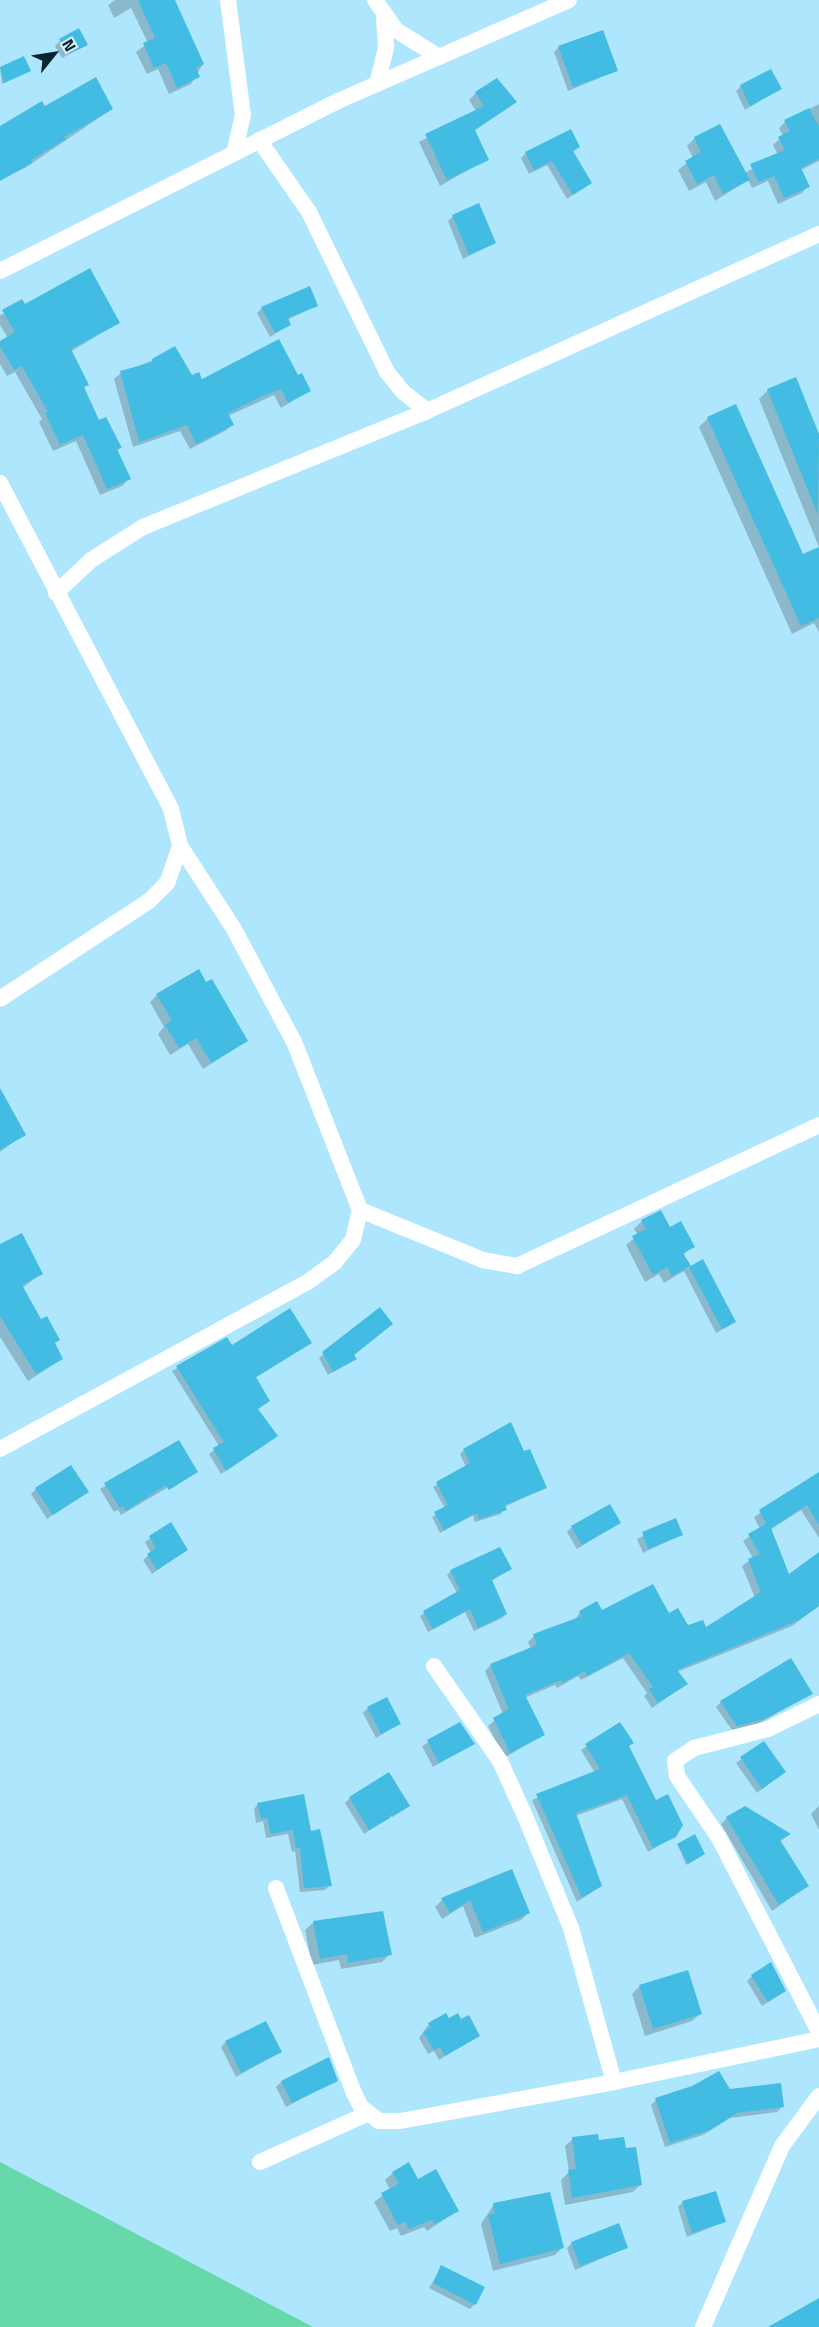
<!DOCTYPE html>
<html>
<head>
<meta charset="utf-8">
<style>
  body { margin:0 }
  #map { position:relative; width:819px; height:2327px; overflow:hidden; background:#aee7fd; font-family:"Titillium Web",sans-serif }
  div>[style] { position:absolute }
  .green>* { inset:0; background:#67d8a9 }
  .shadow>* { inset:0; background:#0003 }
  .building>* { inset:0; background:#42bce3 }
  .minor>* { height:16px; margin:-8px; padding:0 8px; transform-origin:8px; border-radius:8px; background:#fff }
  span { translate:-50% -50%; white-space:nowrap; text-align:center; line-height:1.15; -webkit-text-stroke:4.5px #dbeef5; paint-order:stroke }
  .north { position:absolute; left:24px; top:24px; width:60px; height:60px; -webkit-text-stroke:4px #dbeef5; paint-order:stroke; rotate:60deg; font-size:16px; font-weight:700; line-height:24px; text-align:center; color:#042631 }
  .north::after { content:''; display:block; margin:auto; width:21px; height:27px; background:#042631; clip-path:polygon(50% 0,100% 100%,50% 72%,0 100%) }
</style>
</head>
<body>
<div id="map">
  <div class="green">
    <div style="clip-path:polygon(0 2162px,313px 2327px,0 2327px)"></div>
  </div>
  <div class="shadow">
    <div style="clip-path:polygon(115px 0,168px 0,203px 64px,191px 84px,169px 94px,158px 69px,147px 74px,136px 52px,148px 43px,131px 8px,114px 18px,108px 5px)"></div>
    <div style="clip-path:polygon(60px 41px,87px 45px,62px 58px,55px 46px)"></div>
    <div style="clip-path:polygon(559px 47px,616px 71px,568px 91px,554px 52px)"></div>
    <div style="clip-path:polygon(23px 58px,29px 71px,2px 84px,0 68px)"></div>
    <div style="clip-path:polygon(741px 86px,780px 89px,745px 110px,736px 91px)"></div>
    <div style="clip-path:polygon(476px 93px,511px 95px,515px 101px,474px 131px,487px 159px,440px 186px,419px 142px,476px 111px,469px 100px)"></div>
    <div style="clip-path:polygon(42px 103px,45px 108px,112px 109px,25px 168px,0 179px,0 126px)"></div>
    <div style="clip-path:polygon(819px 104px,819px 161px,801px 170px,808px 186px,802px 193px,778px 204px,768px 181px,752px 188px,748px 180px,715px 201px,706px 182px,689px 191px,678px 170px,693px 158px,687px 146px,695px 138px,744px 173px,778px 155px,773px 145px,783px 136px,779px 128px,785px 122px)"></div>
    <div style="clip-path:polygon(578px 147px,572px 153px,590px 183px,567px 199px,547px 165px,529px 174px,521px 158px,526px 153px)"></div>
    <div style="clip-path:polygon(453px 216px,495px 243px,463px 259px,448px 221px)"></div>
    <div style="clip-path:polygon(24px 306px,118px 323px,70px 352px,87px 384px,83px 389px,98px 422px,120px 448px,117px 451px,129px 479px,122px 486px,100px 495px,76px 441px,53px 451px,39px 422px,42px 419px,15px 372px,7px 376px,0 364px,0 342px,8px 338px,0 325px,0 315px)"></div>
    <div style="clip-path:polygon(316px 306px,287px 320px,289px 325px,270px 337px,257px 313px,262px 308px)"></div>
    <div style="clip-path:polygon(153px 360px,201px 381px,297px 377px,309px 391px,281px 408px,274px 395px,228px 416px,232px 425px,225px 431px,190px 449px,180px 431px,133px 447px,114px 379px,121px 373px)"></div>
    <div style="clip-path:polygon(795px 379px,819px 438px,819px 547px,759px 399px,768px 390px)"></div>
    <div style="clip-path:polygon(708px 418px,803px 556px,819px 548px,819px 632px,814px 623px,792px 634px,699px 427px)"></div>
    <div style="clip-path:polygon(157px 995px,247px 1041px,203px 1069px,188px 1044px,170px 1055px,158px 1034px,164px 1027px,150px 1002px)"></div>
    <div style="clip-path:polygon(0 1091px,24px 1134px,0 1152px)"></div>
    <div style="clip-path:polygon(642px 1221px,669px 1229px,693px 1246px,683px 1255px,689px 1266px,684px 1270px,703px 1261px,734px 1321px,729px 1326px,716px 1333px,684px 1271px,664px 1283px,659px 1274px,645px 1282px,626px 1245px,638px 1235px,634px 1229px)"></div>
    <div style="clip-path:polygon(0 1245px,41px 1274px,22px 1288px,62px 1359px,28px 1381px,0 1337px)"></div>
    <div style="clip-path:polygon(380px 1309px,353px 1355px,355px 1359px,328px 1375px,319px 1358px)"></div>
    <div style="clip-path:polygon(227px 1339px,232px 1347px,310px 1343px,255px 1378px,257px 1409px,271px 1440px,221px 1474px,209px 1454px,219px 1446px,172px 1371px)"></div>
    <div style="clip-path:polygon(178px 1442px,196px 1471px,121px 1515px,118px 1510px,114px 1512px,100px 1489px)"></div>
    <div style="clip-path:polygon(464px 1450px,524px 1453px,545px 1488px,504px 1507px,501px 1514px,475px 1522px,473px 1515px,440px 1533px,432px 1517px,445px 1508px,433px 1487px,466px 1467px,460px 1454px)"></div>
    <div style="clip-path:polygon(819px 1473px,819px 1538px,801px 1510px,770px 1530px,788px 1576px,819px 1572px,819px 1606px,792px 1626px,677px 1672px,686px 1684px,652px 1708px,644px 1696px,647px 1693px,623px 1658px,581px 1680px,578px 1676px,557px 1688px,555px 1685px,524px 1698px,543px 1735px,504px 1758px,488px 1726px,503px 1714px,485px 1671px,491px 1665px,531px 1649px,528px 1642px,534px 1636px,575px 1620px,580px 1612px,668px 1615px,687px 1627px,705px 1629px,755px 1598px,742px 1566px,753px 1558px,743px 1541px,760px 1529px,754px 1517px)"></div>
    <div style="clip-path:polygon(36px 1489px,87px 1492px,47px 1519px,31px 1494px)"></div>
    <div style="clip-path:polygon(675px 1520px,681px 1535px,643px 1553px,637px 1539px)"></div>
    <div style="clip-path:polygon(619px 1523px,577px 1549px,567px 1532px,572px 1527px)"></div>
    <div style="clip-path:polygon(170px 1524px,186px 1550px,152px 1574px,143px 1560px,151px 1553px,145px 1542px)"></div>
    <div style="clip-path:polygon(510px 1569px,491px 1581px,506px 1614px,502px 1618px,474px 1631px,465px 1612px,428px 1632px,420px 1616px,457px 1593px,447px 1575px,451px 1571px)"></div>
    <div style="clip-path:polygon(811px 1694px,758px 1724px,732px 1730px,716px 1707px,721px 1702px)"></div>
    <div style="clip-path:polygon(368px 1708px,399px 1724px,376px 1738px,363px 1713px)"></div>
    <div style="clip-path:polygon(460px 1724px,473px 1744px,433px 1767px,422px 1746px)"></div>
    <div style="clip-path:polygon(620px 1724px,627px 1747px,675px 1836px,648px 1852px,622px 1799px,575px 1816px,600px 1886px,577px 1902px,532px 1800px,595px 1773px,581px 1750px)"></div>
    <div style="clip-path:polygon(763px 1743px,784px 1772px,757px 1793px,736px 1763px)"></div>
    <div style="clip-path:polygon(350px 1798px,408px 1806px,364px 1834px,345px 1803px)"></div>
    <div style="clip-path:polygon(258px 1804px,309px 1833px,330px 1885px,325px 1890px,300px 1892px,295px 1851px,292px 1852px,288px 1834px,266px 1838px,263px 1821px,256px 1823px,254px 1809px)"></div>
    <div style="clip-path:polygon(819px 1806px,819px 1830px,811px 1814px)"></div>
    <div style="clip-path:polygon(727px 1818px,789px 1834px,780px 1842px,807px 1886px,772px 1911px,721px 1824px)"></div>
    <div style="clip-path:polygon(678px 1845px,704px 1854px,686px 1865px)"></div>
    <div style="clip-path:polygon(512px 1871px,528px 1913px,521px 1920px,475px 1938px,463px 1906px,442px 1919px,435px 1907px,442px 1900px)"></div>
    <div style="clip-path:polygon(382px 1913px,390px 1954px,382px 1962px,341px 1969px,339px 1960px,312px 1965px,305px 1930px,313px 1923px)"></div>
    <div style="clip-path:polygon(752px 1976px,779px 1995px,762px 2006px,747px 1981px)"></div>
    <div style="clip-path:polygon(640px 1986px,700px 2014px,692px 2021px,645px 2036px,632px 1994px)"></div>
    <div style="clip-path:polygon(448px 2020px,461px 2021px,478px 2036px,439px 2060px,434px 2051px,428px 2054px,419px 2038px,429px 2024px)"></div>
    <div style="clip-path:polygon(226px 2042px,280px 2052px,236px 2077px,221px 2047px)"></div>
    <div style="clip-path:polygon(336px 2080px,286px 2107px,276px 2087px,281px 2082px)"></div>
    <div style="clip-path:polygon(729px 2091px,782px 2107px,777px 2112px,730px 2118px,703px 2135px,665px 2147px,651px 2105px,656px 2100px)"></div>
    <div style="clip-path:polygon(573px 2139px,597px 2142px,640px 2185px,633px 2192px,565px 2205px,561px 2180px,569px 2172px,565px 2146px)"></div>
    <div style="clip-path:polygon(393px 2173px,418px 2181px,457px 2211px,427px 2231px,424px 2227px,401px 2236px,397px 2228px,390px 2231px,374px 2202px,390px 2190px,385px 2180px)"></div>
    <div style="clip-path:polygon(515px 2199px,563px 2247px,555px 2255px,493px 2271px,481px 2224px,494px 2204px)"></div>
    <div style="clip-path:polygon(683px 2202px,724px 2222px,687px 2237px,678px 2207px)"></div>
    <div style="clip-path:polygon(572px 2243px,626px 2248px,575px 2270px,567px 2248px)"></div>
    <div style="clip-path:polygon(442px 2267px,475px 2304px,470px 2309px,429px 2288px)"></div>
  </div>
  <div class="building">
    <div style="clip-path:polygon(138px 0,175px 0,204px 64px,196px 68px,200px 77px,177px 88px,166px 63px,154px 68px,143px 43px,155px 38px)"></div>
    <div style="clip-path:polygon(79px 28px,88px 45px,68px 54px,59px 39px)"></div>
    <div style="clip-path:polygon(603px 30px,618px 71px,573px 87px,558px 46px)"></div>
    <div style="clip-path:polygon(24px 56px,31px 71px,4px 83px,0 67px)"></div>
    <div style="clip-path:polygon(771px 69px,782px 89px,750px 106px,740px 85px)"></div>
    <div style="clip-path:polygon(96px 77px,113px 109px,64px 137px,66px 139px,31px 160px,32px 163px,0 181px,0 126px,42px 101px,45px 106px)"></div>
    <div style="clip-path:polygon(497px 78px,517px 102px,475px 130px,489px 160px,447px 180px,425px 134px,484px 106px,475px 92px)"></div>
    <div style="clip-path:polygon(809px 108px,819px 127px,819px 159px,801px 168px,810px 187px,784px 198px,774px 176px,758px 182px,750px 164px,785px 150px,778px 137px,790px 131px,784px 120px)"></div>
    <div style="clip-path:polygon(720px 124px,750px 180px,723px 194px,714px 175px,697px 184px,685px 161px,701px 152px,694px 137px)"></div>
    <div style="clip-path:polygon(571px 129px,580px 147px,573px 151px,592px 183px,573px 195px,552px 161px,534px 170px,525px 152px)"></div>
    <div style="clip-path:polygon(479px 203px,496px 243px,469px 255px,452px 215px)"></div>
    <div style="clip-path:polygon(90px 268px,120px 323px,71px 349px,89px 385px,84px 387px,99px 420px,106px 417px,122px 448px,117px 449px,131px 479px,107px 489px,83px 435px,60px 445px,45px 413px,48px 412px,22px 366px,14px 370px,0 346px,0 341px,15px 332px,2px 310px,22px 299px,25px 304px)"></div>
    <div style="clip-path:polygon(310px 286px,318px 306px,288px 318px,291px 325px,275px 333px,261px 307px)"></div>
    <div style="clip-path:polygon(279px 339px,298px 375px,302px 373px,311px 391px,288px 403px,281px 389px,260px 397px,228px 413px,234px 425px,196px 444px,187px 425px,139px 442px,120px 371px,153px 362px,152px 359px,175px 346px,192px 375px,199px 372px,202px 379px)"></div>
    <div style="clip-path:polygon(796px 377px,819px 434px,818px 515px,767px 389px)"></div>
    <div style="clip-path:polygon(736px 404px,803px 554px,819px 547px,819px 618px,801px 626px,707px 417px)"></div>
    <div style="clip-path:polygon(199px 969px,206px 982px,212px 979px,248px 1041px,211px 1063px,196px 1038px,179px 1048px,165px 1025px,172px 1020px,156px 994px)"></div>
    <div style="clip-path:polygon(0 1088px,26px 1135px,0 1150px)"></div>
    <div style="clip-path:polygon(661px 1210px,670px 1227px,681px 1221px,695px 1247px,683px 1253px,691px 1266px,672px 1276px,667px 1267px,653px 1275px,632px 1236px,646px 1229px,641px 1220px)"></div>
    <div style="clip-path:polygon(22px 1233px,43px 1274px,22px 1285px,41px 1319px,47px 1316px,60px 1340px,55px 1343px,63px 1359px,36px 1374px,0 1316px,0 1244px)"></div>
    <div style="clip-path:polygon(703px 1259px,736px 1322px,722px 1329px,689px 1267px)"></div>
    <div style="clip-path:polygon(380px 1307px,393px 1324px,354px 1355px,357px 1359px,333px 1372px,322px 1352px)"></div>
    <div style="clip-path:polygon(290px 1308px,312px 1343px,256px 1377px,270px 1401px,258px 1409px,278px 1436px,226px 1471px,213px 1448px,224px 1442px,176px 1366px,227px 1337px,232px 1345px)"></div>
    <div style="clip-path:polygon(511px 1422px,524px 1451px,530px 1449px,547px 1488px,505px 1505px,507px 1510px,479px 1519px,477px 1513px,444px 1530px,434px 1512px,448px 1505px,436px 1482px,470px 1463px,463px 1449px)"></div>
    <div style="clip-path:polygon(179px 1440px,198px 1472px,169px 1490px,166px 1485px,126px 1511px,123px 1506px,120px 1508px,104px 1483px)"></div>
    <div style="clip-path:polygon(71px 1465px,89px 1492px,53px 1515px,35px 1488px)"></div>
    <div style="clip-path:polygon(819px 1472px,819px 1525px,807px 1505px,771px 1528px,789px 1574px,819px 1552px,819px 1606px,799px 1620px,677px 1670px,688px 1684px,658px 1703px,649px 1689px,653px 1687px,629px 1653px,587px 1676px,585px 1671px,563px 1683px,561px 1680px,525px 1695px,545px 1735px,510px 1753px,493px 1718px,509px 1709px,490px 1664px,537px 1645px,533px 1634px,582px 1616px,579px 1611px,597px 1601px,602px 1610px,653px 1584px,669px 1613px,678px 1608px,688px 1625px,703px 1620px,706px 1627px,761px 1592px,748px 1559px,760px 1554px,748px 1534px,766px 1524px,759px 1510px)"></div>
    <div style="clip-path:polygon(610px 1504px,621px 1523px,582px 1545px,571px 1526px)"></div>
    <div style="clip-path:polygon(676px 1518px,683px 1535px,648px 1549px,642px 1532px)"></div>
    <div style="clip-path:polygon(171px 1522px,188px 1550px,157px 1570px,147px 1554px,156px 1548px,149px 1536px)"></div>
    <div style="clip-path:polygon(500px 1547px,512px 1569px,492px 1580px,507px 1614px,478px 1628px,470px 1609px,433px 1629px,423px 1611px,460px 1590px,450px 1570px)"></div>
    <div style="clip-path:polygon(791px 1658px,813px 1694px,764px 1719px,737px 1726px,720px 1701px)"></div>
    <div style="clip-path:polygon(387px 1697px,401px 1724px,381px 1734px,367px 1707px)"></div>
    <div style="clip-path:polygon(460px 1722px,475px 1744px,439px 1763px,427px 1740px)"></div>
    <div style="clip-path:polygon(620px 1722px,634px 1743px,629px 1746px,656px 1800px,668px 1794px,683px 1825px,676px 1837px,653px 1848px,627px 1795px,576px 1813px,602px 1886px,582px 1898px,536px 1794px,600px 1769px,585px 1744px)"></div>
    <div style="clip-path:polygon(764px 1741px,786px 1772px,762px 1789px,740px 1757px)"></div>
    <div style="clip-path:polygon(389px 1772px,410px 1806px,392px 1817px,390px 1813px,390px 1818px,369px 1830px,349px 1797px)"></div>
    <div style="clip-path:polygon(304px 1794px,311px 1831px,320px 1829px,332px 1886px,304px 1888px,300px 1848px,296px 1848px,293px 1830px,271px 1834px,267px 1818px,261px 1819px,257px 1803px)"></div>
    <div style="clip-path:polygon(745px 1806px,791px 1834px,780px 1840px,809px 1886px,779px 1905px,726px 1817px)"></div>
    <div style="clip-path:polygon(695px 1834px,705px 1854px,688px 1864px,677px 1844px)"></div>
    <div style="clip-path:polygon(512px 1869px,530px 1913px,483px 1932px,470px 1900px,450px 1913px,441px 1898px)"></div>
    <div style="clip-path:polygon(383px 1911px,392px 1955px,348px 1963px,347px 1954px,320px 1959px,313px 1921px)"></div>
    <div style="clip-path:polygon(771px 1962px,786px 1991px,768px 2002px,751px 1975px)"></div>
    <div style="clip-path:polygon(688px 1970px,702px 2014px,653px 2029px,639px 1985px)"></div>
    <div style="clip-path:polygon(446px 2013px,449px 2018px,458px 2013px,461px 2019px,469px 2015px,480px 2036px,445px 2056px,440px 2047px,434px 2050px,423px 2032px,431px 2028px,428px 2023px)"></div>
    <div style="clip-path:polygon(266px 2021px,282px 2052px,241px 2073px,225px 2041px)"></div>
    <div style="clip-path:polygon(329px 2057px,338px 2081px,292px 2103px,281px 2081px)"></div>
    <div style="clip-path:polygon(719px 2071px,730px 2089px,781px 2083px,784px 2107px,737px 2113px,710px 2130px,670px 2143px,655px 2098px,692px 2086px)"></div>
    <div style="clip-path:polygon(598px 2134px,599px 2140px,624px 2137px,626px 2148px,636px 2147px,642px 2185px,572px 2198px,568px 2170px,576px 2169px,572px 2137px)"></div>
    <div style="clip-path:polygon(409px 2162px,418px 2179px,436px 2169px,459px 2211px,435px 2224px,432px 2220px,409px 2229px,405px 2221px,398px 2225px,381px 2193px,399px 2184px,392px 2172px)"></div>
    <div style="clip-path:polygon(716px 2191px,726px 2222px,692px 2233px,682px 2201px)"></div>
    <div style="clip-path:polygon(550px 2192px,564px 2248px,500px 2264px,488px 2215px,495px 2213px,493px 2203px)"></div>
    <div style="clip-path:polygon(619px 2223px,628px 2248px,580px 2266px,571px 2242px)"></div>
    <div style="clip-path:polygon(441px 2265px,485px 2287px,476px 2305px,433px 2283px)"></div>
    <div style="clip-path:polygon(819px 2298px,819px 2327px,768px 2327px)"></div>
  </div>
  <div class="minor">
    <div style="left:228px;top:0;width:116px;rotate:82.6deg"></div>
    <div style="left:243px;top:115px;width:39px;rotate:103deg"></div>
    <div style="left:375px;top:0;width:37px;rotate:55deg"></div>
    <div style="left:396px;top:30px;width:51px;rotate:32.1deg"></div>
    <div style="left:377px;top:84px;width:38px;rotate:-76deg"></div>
    <div style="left:386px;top:47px;width:31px;rotate:-94deg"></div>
    <div style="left:259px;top:140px;width:88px;rotate:55.2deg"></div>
    <div style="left:309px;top:212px;width:178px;rotate:64deg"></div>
    <div style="left:387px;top:372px;width:26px;rotate:51deg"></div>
    <div style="left:403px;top:392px;width:31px;rotate:38deg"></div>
    <div style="left:0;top:271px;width:378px;rotate:-26.7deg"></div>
    <div style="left:338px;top:101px;width:252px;rotate:-23.6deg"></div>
    <div style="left:0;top:483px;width:368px;rotate:62.3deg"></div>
    <div style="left:171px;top:809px;width:38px;rotate:76deg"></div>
    <div style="left:180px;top:846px;width:39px;rotate:109deg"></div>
    <div style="left:167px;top:883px;width:25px;rotate:135deg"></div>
    <div style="left:149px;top:901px;width:178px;rotate:146.7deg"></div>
    <div style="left:56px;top:593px;width:48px;rotate:-43.3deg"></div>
    <div style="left:91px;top:560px;width:62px;rotate:-32.4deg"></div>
    <div style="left:143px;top:527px;width:307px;rotate:-22.2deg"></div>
    <div style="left:427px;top:411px;width:430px;rotate:-24.3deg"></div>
    <div style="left:360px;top:1210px;width:133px;rotate:22.1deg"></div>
    <div style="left:483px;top:1260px;width:35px;rotate:10deg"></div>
    <div style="left:517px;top:1266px;width:333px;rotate:-25deg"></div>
    <div style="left:0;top:1449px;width:352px;rotate:-28.5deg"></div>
    <div style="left:309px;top:1281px;width:32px;rotate:-36deg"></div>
    <div style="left:335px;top:1262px;width:28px;rotate:-51deg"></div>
    <div style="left:353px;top:1240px;width:31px;rotate:-77deg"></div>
    <div style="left:360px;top:1210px;width:180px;rotate:-111.4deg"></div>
    <div style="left:294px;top:1042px;width:128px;rotate:-118deg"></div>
    <div style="left:234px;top:929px;width:99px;rotate:-123deg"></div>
    <div style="left:434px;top:1666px;width:116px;rotate:55.2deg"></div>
    <div style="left:500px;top:1761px;width:60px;rotate:65.6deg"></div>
    <div style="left:525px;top:1816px;width:121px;rotate:67.7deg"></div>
    <div style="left:571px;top:1928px;width:160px;rotate:74.4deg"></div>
    <div style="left:819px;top:1704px;width:57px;rotate:153.9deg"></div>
    <div style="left:768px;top:1729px;width:76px;rotate:165.6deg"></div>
    <div style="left:694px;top:1748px;width:23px;rotate:146deg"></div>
    <div style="left:675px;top:1761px;width:15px;rotate:82deg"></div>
    <div style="left:677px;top:1776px;width:75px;rotate:55.9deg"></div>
    <div style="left:719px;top:1838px;width:218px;rotate:62.7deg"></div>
    <div style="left:276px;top:1888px;width:219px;rotate:69.2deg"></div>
    <div style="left:354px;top:2093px;width:16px;rotate:63deg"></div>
    <div style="left:361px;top:2107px;width:23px;rotate:38deg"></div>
    <div style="left:379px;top:2121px;width:21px"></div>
    <div style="left:400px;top:2121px;width:218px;rotate:-10.3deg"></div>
    <div style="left:614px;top:2082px;width:209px;rotate:-11.8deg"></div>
    <div style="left:260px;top:2162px;width:117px;rotate:-24.2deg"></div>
    <div style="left:703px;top:2327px;width:197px;rotate:-66.4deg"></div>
    <div style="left:782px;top:2146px;width:62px;rotate:-53.5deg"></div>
  </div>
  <div class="north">N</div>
</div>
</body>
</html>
